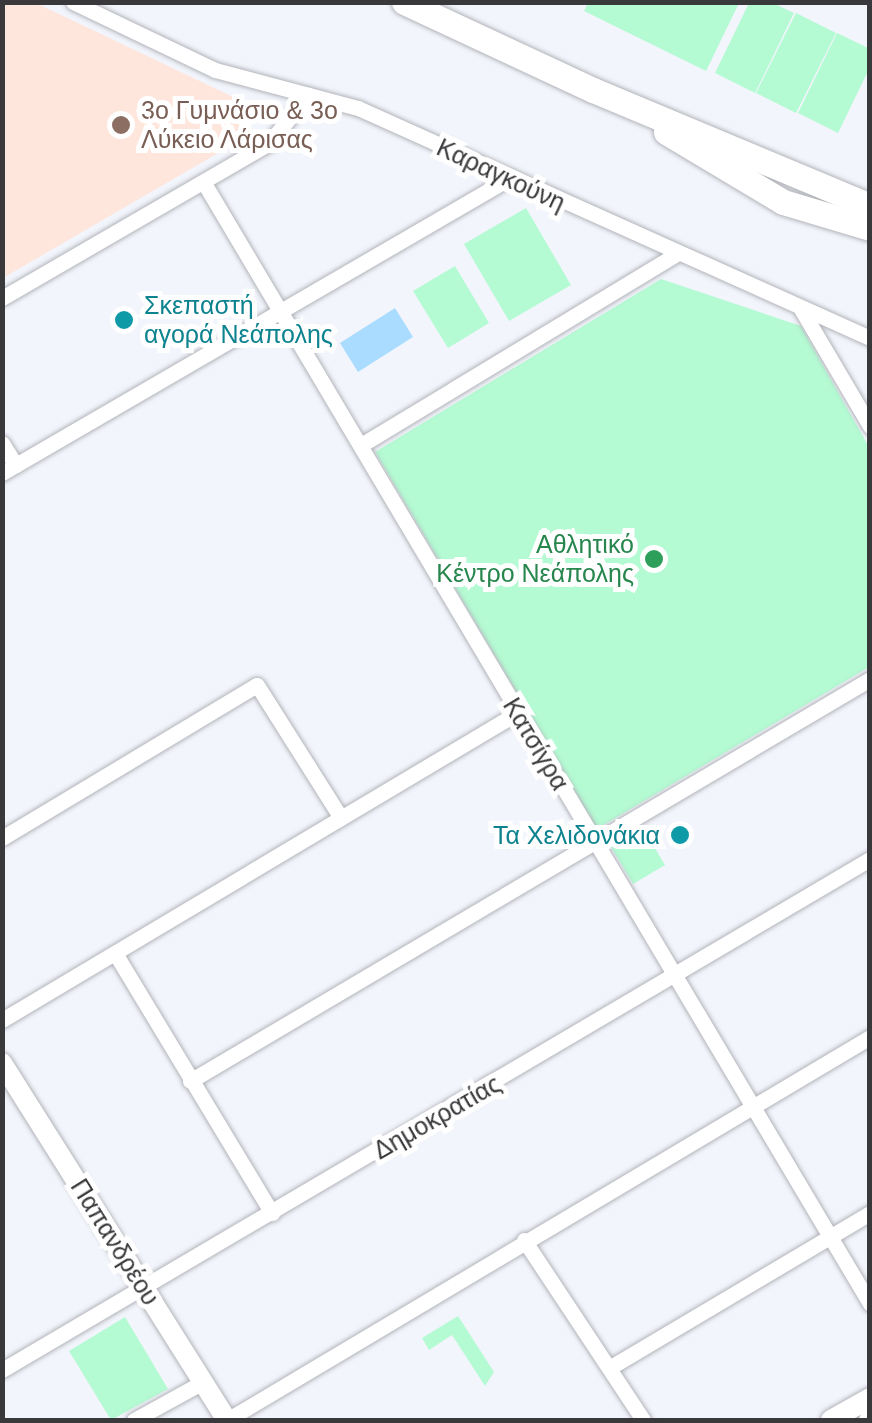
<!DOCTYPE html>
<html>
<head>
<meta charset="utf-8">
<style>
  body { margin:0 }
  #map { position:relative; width:872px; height:1423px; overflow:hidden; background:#f3f5fc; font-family:Arial,sans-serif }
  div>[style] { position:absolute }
  .education>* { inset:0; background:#fee6dc }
  .green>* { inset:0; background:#b4fad3 }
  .water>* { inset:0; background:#a9dcfe }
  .roads { filter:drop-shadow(0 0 2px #b2b4ba) drop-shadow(0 0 2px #b2b4ba) }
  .minor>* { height:15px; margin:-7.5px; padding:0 7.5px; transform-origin:7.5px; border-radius:7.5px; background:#fff }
  .tertiary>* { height:20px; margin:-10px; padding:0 10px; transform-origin:10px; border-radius:10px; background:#fff }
  .trunk>* { height:25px; margin:-12.5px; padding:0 12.5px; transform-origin:12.5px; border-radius:12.5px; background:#fff }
  .dots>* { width:28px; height:28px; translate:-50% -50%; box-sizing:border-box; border:5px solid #fff; border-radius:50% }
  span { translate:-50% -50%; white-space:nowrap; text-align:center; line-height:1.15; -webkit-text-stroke:10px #fff; paint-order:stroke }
  .education-label { font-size:25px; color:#785e54 }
  .left { translate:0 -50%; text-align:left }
  .street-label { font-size:25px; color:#39393c }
  .culture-label { font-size:25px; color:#0d838f }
  .right { translate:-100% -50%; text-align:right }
  .leisure-label { font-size:25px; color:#27864d }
  .frame { position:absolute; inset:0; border:5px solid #39393c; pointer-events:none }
</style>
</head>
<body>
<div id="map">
  <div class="education">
    <div style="clip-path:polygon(3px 2px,36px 3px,248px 104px,232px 145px,3px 278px)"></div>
  </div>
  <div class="green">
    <div style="clip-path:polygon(588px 3px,739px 3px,706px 71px,584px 11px)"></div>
    <div style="clip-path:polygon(749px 3px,773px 3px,794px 13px,755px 93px,715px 73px)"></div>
    <div style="clip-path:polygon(796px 13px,836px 33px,796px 113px,756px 93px)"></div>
    <div style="clip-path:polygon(837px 33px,870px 49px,869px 69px,838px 133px,798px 113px)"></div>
    <div style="clip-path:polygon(526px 208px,571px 285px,509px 321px,464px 244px)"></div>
    <div style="clip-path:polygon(455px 266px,489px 323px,448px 348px,413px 291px)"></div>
    <div style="clip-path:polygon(661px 279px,801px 326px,869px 447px,869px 667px,597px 829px,375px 452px)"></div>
    <div style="clip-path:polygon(643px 828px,665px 865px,633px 884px,611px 847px)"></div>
    <div style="clip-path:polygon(458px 1316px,494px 1372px,485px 1386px,452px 1335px,429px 1350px,422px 1338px)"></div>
    <div style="clip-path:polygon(125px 1317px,168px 1389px,111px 1420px,69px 1351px)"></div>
  </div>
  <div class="water">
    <div style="clip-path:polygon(395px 308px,413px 337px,358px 372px,340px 343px)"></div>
  </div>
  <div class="roads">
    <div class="minor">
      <div style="left:73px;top:2px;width:157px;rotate:25.6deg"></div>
      <div style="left:215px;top:70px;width:148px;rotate:14.9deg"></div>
      <div style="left:358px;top:108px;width:561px;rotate:24.19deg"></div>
      <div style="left:204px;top:183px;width:1304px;rotate:59.28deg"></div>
      <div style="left:2px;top:298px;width:309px;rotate:-30.1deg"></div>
      <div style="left:269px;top:143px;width:62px;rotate:-50.9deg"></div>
      <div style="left:801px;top:309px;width:136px;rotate:59.5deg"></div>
      <div style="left:2px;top:443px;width:26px;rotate:58deg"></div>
      <div style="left:361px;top:445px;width:369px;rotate:-31.2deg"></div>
      <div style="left:2px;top:473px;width:585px;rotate:-30.16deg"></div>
      <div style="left:2px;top:838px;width:297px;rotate:-31deg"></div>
      <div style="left:257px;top:685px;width:157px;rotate:57.7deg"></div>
      <div style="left:115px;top:953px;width:304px;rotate:58.9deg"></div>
      <div style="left:2px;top:1020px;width:600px;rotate:-30.8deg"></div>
      <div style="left:190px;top:1081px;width:790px;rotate:-30.59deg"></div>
      <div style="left:524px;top:1240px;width:216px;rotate:56.5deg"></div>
      <div style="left:609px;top:1368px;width:304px;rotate:-30.7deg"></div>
      <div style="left:2px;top:1370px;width:1007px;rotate:-30.49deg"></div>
      <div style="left:134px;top:1420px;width:79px;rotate:-28.8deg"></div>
      <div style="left:227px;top:1420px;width:748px;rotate:-30.78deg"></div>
    </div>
    <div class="tertiary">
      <div style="left:2px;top:1063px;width:422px;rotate:57.8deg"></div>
      <div style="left:831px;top:1420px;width:45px;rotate:-29.4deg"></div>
      <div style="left:869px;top:1420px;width:1px"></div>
    </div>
    <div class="trunk">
      <div style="left:404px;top:2px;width:208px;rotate:25deg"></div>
      <div style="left:593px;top:90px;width:300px;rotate:22.7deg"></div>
      <div style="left:666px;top:132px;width:136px;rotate:30.9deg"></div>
      <div style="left:783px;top:202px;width:91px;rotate:16.6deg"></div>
    </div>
  </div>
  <div class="dots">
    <div style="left:121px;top:125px;background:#8d6e63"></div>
    <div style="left:124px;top:320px;background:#0f9aa8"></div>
    <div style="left:654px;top:559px;background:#2e9e5b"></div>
    <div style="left:680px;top:835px;background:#0f9aa8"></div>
  </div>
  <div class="education-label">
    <span class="left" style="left:141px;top:125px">3ο Γυμνάσιο &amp; 3ο<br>Λύκειο Λάρισας</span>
  </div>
  <div class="street-label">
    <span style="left:501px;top:175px;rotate:25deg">Καραγκούνη</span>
    <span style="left:536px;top:744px;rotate:59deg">Κατσίγρα</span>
    <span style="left:437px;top:1117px;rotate:-30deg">Δημοκρατίας</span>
    <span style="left:115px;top:1242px;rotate:58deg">Παπανδρέου</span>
  </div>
  <div class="culture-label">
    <span class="left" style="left:144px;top:320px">Σκεπαστή<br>αγορά Νεάπολης</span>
    <span class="right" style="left:660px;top:835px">Τα Χελιδονάκια</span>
  </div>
  <div class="leisure-label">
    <span class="right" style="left:634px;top:559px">Αθλητικό<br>Κέντρο Νεάπολης</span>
  </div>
  <div class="frame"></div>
</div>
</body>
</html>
